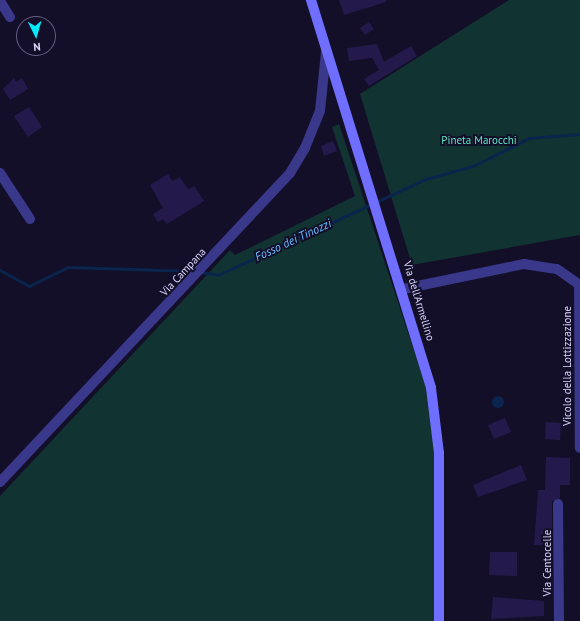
<!DOCTYPE html>
<html>
<head>
<meta charset="utf-8">
<style>
  body { margin:0 }
  #map { position:relative; width:580px; height:621px; overflow:hidden; background:#130f29; font-family:"PT Sans",sans-serif }
  div>[style] { position:absolute }
  .green>* { inset:0; background:#113331 }
  .water>* { inset:0; background:#0a244d }
  .round { border-radius:50% }
  .stream>* { height:3px; margin:-1.5px; padding:0 1.5px; transform-origin:1.5px; border-radius:1.5px; background:#0a244d }
  .building>* { inset:0; background:#231a4b }
  .street>* { height:10px; margin:-5px; padding:0 5px; transform-origin:5px; border-radius:5px; background:#3a388a }
  .secondary>* { height:10px; margin:-5px; padding:0 5px; transform-origin:5px; border-radius:5px; background:#6f6eff }
  span { translate:-50% -50%; white-space:nowrap; text-align:center; line-height:1.15; -webkit-text-stroke:4px #130f29; paint-order:stroke }
  .park-label { font-size:11px; color:#5ce5c1 }
  .street-label { font-size:11px; color:#dbd7ff }
  .water-label { font-size:12px; color:#65baff; font-style:italic }
  .north { position:absolute; left:16px; top:16px; width:40px; height:40px; box-sizing:border-box; background:#130f29; border:1px solid #635f7f; border-radius:50%; rotate:175deg; font-size:11px; font-weight:700; line-height:16px; text-align:center; color:#dbd7ff }
  .north::after { content:''; display:block; margin:auto; width:14px; height:18px; background:#03eaff; clip-path:polygon(50% 0,100% 100%,50% 72%,0 100%) }
</style>
</head>
<body>
<div id="map">
  <div class="green">
    <div style="clip-path:polygon(509px 0,580px 0,580px 235px,412px 265px,360px 94px)"></div>
    <div style="clip-path:polygon(339px 124px,428px 393px,439px 479px,434px 621px,0 621px,0 496px,230px 250px,235px 255px,355px 196px,332px 127px)"></div>
  </div>
  <div class="water">
    <div class="round" style="left:492px;top:396px;width:12px;height:12px"></div>
  </div>
  <div class="stream">
    <div style="left:0;top:270px;width:33px;rotate:29deg"></div>
    <div style="left:29px;top:286px;width:43px;rotate:-26deg"></div>
    <div style="left:68px;top:267px;width:126px;rotate:1.8deg"></div>
    <div style="left:200px;top:272px;width:18px;rotate:9deg"></div>
    <div style="left:218px;top:275px;width:229px;rotate:-24.8deg"></div>
    <div style="left:426px;top:179px;width:49px;rotate:-15.5deg"></div>
    <div style="left:473px;top:166px;width:63px;rotate:-26.6deg"></div>
    <div style="left:529px;top:138px;width:51px;rotate:-4.5deg"></div>
  </div>
  <div class="building">
    <div style="clip-path:polygon(339px 0,386px 0,386px 2px,344px 15px)"></div>
    <div style="clip-path:polygon(369px 22px,374px 29px,365px 35px,360px 28px)"></div>
    <div style="clip-path:polygon(377px 44px,384px 62px,411px 46px,417px 56px,369px 86px,364px 79px,379px 70px,372px 58px,349px 61px,347px 48px)"></div>
    <div style="clip-path:polygon(14px 78px,16px 82px,22px 78px,28px 89px,10px 100px,3px 89px)"></div>
    <div style="clip-path:polygon(29px 107px,42px 127px,28px 137px,14px 116px)"></div>
    <div style="clip-path:polygon(333px 141px,337px 151px,324px 156px,321px 146px)"></div>
    <div style="clip-path:polygon(168px 174px,172px 181px,180px 177px,188px 189px,194px 186px,204px 201px,167px 224px,163px 219px,158px 222px,153px 214px,163px 208px,150px 185px)"></div>
    <div style="clip-path:polygon(505px 418px,511px 432px,494px 439px,488px 425px)"></div>
    <div style="clip-path:polygon(546px 422px,561px 423px,560px 440px,545px 439px)"></div>
    <div style="clip-path:polygon(546px 457px,570px 458px,570px 485px,560px 485px,560px 498px,552px 501px,552px 545px,534px 545px,538px 490px,545px 490px)"></div>
    <div style="clip-path:polygon(521px 465px,527px 480px,478px 497px,473px 485px)"></div>
    <div style="clip-path:polygon(490px 552px,517px 552px,517px 576px,489px 575px)"></div>
    <div style="clip-path:polygon(493px 597px,544px 601px,544px 616px,491px 619px)"></div>
  </div>
  <div class="street">
    <div style="left:0;top:1px;width:19px;rotate:58deg"></div>
    <div style="left:0;top:173px;width:55px;rotate:56.9deg"></div>
    <div style="left:579px;top:284px;width:164px;rotate:89.7deg"></div>
    <div style="left:403px;top:289px;width:124px;rotate:-11.7deg"></div>
    <div style="left:524px;top:264px;width:33px;rotate:9deg"></div>
    <div style="left:557px;top:269px;width:28px;rotate:35deg"></div>
    <div style="left:0;top:482px;width:424px;rotate:-46.8deg"></div>
    <div style="left:290px;top:173px;width:29px;rotate:-59deg"></div>
    <div style="left:305px;top:148px;width:40px;rotate:-68deg"></div>
    <div style="left:320px;top:111px;width:59px;rotate:-84.2deg"></div>
    <div style="left:558px;top:504px;width:117px;rotate:89.5deg"></div>
  </div>
  <div class="secondary">
    <div style="left:311px;top:0;width:406px;rotate:72.8deg"></div>
    <div style="left:431px;top:388px;width:65px;rotate:83deg"></div>
    <div style="left:439px;top:453px;width:168px;rotate:90deg"></div>
  </div>
  <div class="park-label">
    <span style="left:479px;top:140px">Pineta Marocchi</span>
  </div>
  <div class="street-label">
    <span style="left:183px;top:272px;rotate:-47deg">Via Campana</span>
    <span style="left:419px;top:301px;rotate:73deg">Via dell'Armellino</span>
    <span style="left:567px;top:366px;rotate:-90deg">Vicolo della Lottizzazione</span>
    <span style="left:547px;top:563px;rotate:-90deg">Via Centocelle</span>
  </div>
  <div class="water-label">
    <span style="left:293px;top:240px;rotate:-25deg">Fosso dei Tinozzi</span>
  </div>
  <div class="north">N</div>
</div>
</body>
</html>
